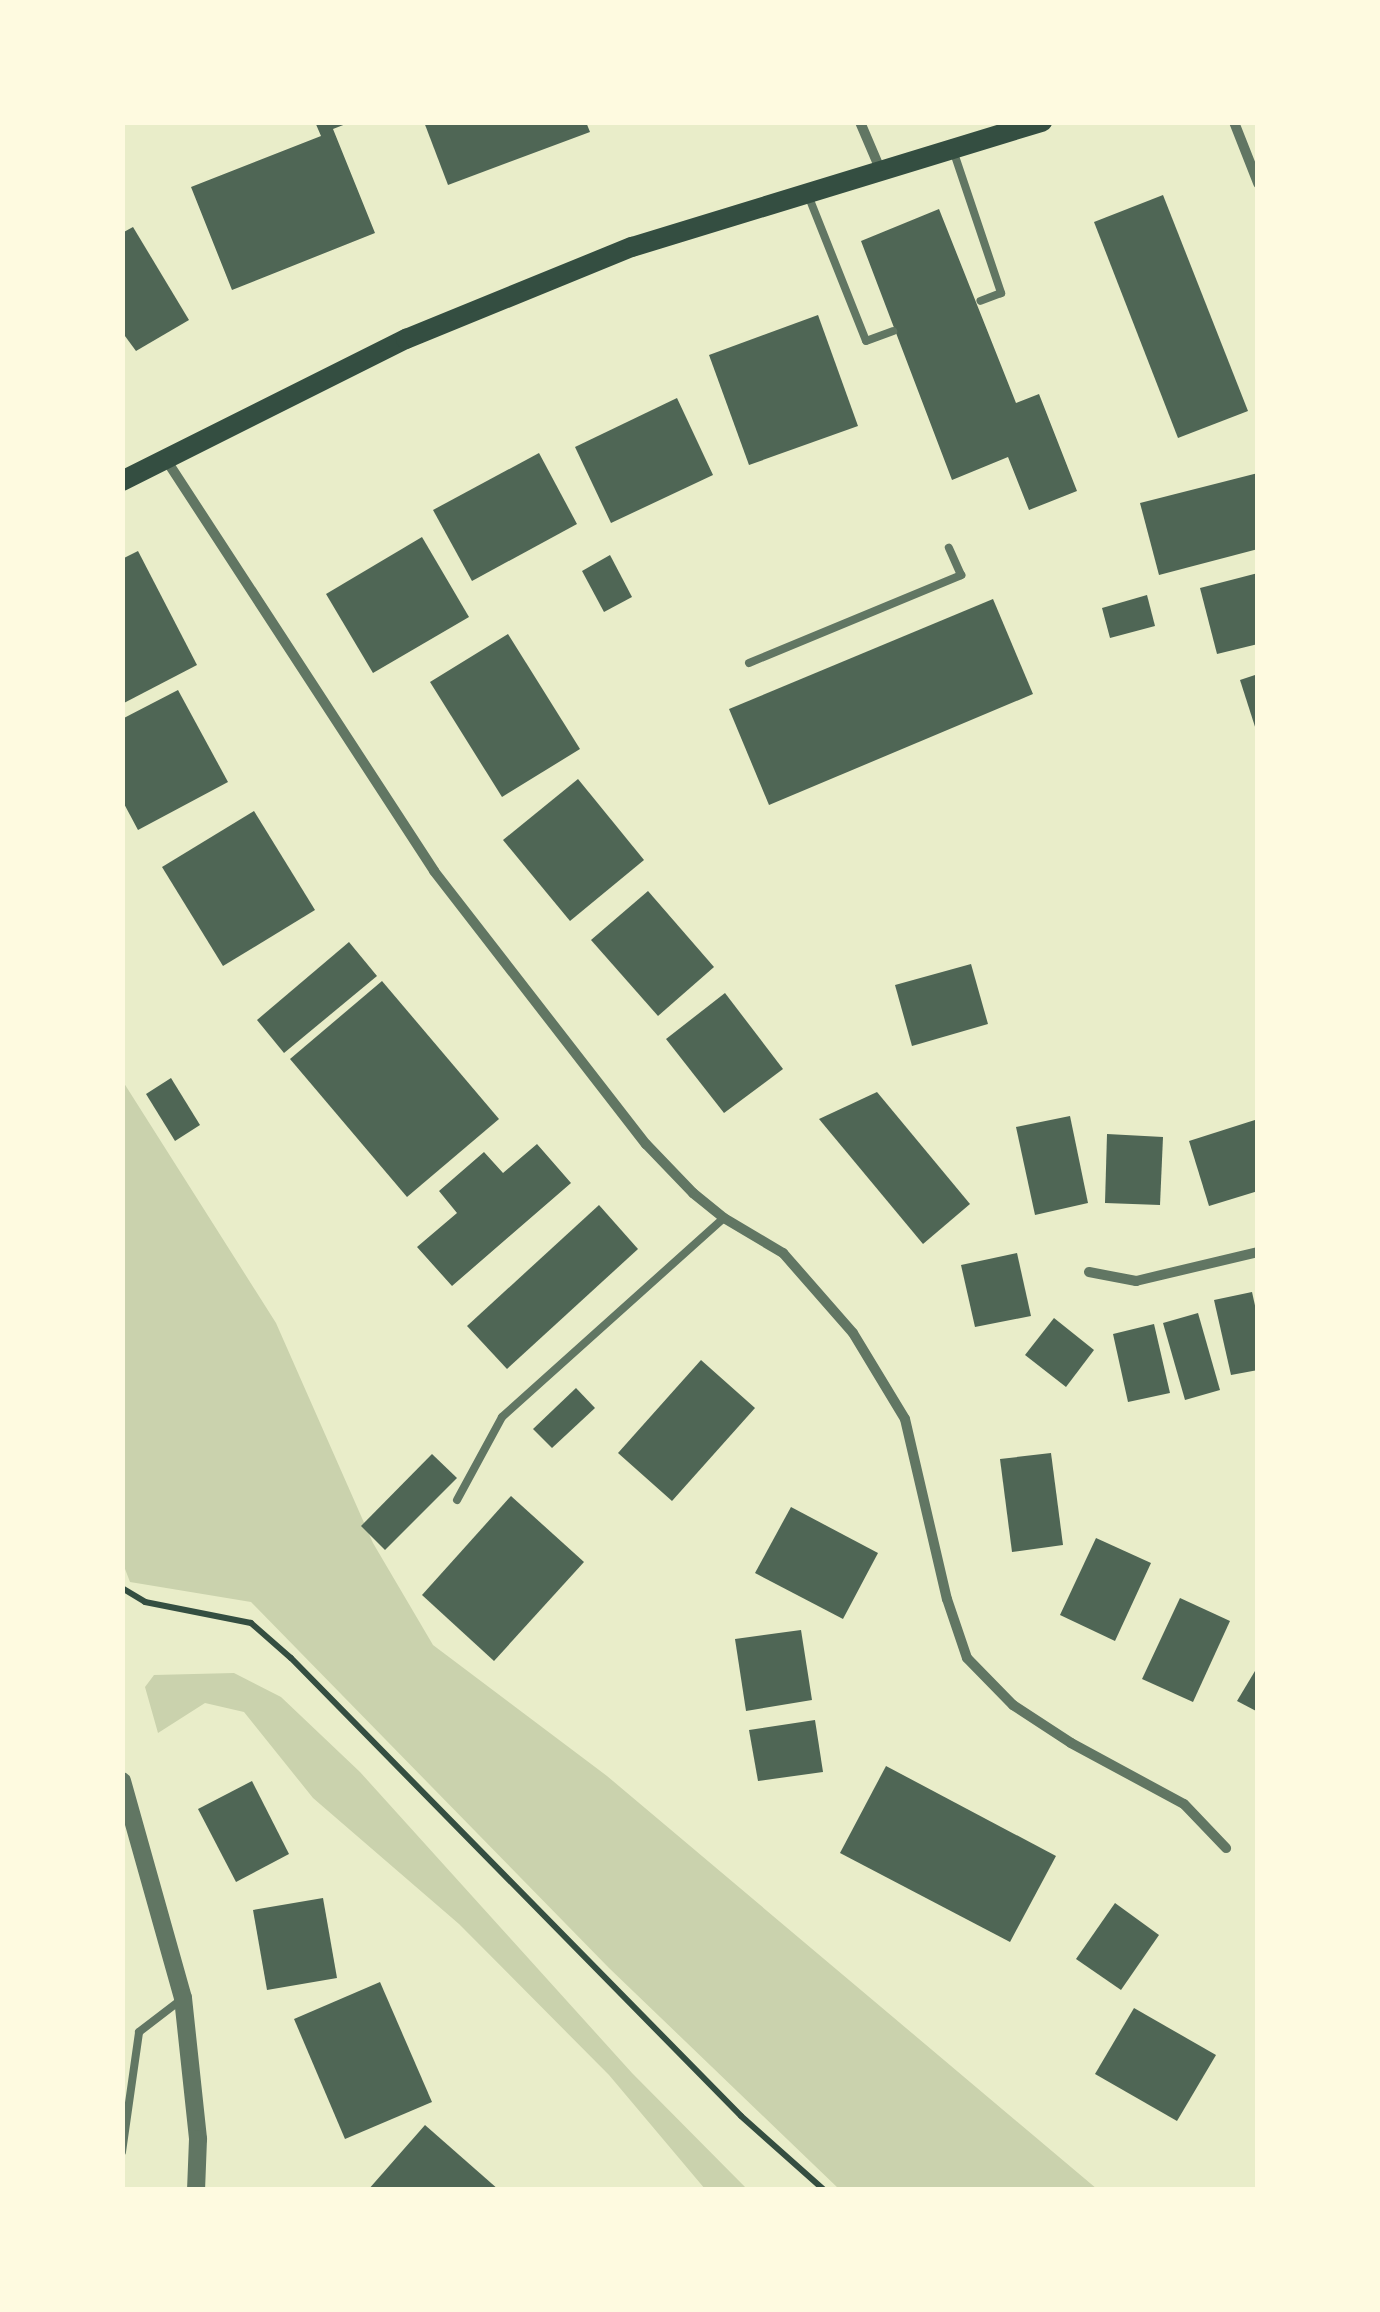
<!DOCTYPE html>
<html>
<head>
<meta charset="utf-8">
<style>
  body { margin:0 }
  #map { position:relative; width:1380px; height:2312px; overflow:hidden; background:#e9edc9; font-family:"DM Sans",sans-serif }
  div>[style] { position:absolute }
  .green>* { inset:0; background:#cad2ad }
  .building>* { inset:0; background:#4f6655 }
  .path>* { height:6px; margin:-3px; padding:0 3px; transform-origin:3px; border-radius:3px; background:#344e41 }
  .service>* { height:8px; margin:-4px; padding:0 4px; transform-origin:4px; border-radius:4px; background:#617663 }
  .minor>* { height:10px; margin:-5px; padding:0 5px; transform-origin:5px; border-radius:5px; background:#617663 }
  .tertiary>* { height:18px; margin:-9px; padding:0 9px; transform-origin:9px; border-radius:9px; background:#617663 }
  .secondary>* { height:20px; margin:-10px; padding:0 10px; transform-origin:10px; border-radius:10px; background:#344e41 }
  span { translate:-50% -50%; white-space:nowrap; text-align:center; line-height:1.15; -webkit-text-stroke:9px #fefae0; paint-order:stroke }
  .frame { position:absolute; inset:0; border:125px solid #fefae0; pointer-events:none }
</style>
</head>
<body>
<div id="map">
  <div class="green">
    <div style="clip-path:polygon(122px 1080px,276px 1323px,373px 1543px,433px 1645px,607px 1776px,1097px 2189px,839px 2189px,609px 1968px,251px 1602px,130px 1582px,122px 1561px)"></div>
    <div style="clip-path:polygon(234px 1673px,281px 1697px,360px 1772px,632px 2073px,747px 2189px,705px 2189px,609px 2075px,459px 1924px,313px 1798px,244px 1712px,205px 1703px,158px 1733px,145px 1687px,154px 1675px)"></div>
  </div>
  <div class="building">
    <div style="clip-path:polygon(315px 122px,351px 122px,333px 129px,375px 233px,232px 290px,191px 187px,321px 136px)"></div>
    <div style="clip-path:polygon(424px 122px,586px 122px,590px 132px,448px 185px)"></div>
    <div style="clip-path:polygon(1163px 195px,1248px 411px,1178px 438px,1094px 222px)"></div>
    <div style="clip-path:polygon(939px 209px,1016px 403px,1039px 394px,1077px 491px,1029px 510px,1008px 457px,952px 480px,861px 241px)"></div>
    <div style="clip-path:polygon(133px 227px,189px 320px,136px 351px,122px 332px,122px 233px)"></div>
    <div style="clip-path:polygon(818px 315px,858px 426px,749px 465px,709px 355px)"></div>
    <div style="clip-path:polygon(677px 398px,713px 475px,611px 523px,575px 447px)"></div>
    <div style="clip-path:polygon(539px 453px,577px 524px,472px 581px,433px 510px)"></div>
    <div style="clip-path:polygon(1258px 473px,1258px 549px,1159px 575px,1140px 503px)"></div>
    <div style="clip-path:polygon(422px 537px,469px 617px,373px 673px,326px 594px)"></div>
    <div style="clip-path:polygon(138px 551px,197px 665px,122px 704px,122px 559px)"></div>
    <div style="clip-path:polygon(610px 555px,632px 597px,604px 612px,582px 571px)"></div>
    <div style="clip-path:polygon(1258px 573px,1258px 644px,1217px 654px,1200px 588px)"></div>
    <div style="clip-path:polygon(1147px 595px,1155px 626px,1110px 638px,1102px 608px)"></div>
    <div style="clip-path:polygon(993px 599px,1033px 694px,769px 805px,729px 709px)"></div>
    <div style="clip-path:polygon(508px 634px,580px 749px,502px 797px,430px 682px)"></div>
    <div style="clip-path:polygon(1258px 674px,1258px 733px,1257px 733px,1240px 680px)"></div>
    <div style="clip-path:polygon(178px 690px,228px 782px,138px 830px,122px 800px,122px 719px)"></div>
    <div style="clip-path:polygon(578px 779px,644px 860px,570px 921px,503px 840px)"></div>
    <div style="clip-path:polygon(254px 811px,315px 910px,223px 966px,162px 867px)"></div>
    <div style="clip-path:polygon(648px 891px,714px 967px,658px 1016px,591px 940px)"></div>
    <div style="clip-path:polygon(349px 942px,377px 976px,284px 1053px,257px 1020px)"></div>
    <div style="clip-path:polygon(971px 964px,988px 1024px,912px 1046px,895px 985px)"></div>
    <div style="clip-path:polygon(382px 981px,499px 1119px,407px 1197px,290px 1059px)"></div>
    <div style="clip-path:polygon(725px 993px,783px 1069px,724px 1113px,666px 1039px)"></div>
    <div style="clip-path:polygon(171px 1078px,200px 1125px,175px 1141px,146px 1094px)"></div>
    <div style="clip-path:polygon(877px 1092px,970px 1204px,923px 1244px,819px 1119px)"></div>
    <div style="clip-path:polygon(1070px 1116px,1088px 1203px,1035px 1215px,1016px 1127px)"></div>
    <div style="clip-path:polygon(1258px 1119px,1258px 1191px,1209px 1206px,1189px 1141px)"></div>
    <div style="clip-path:polygon(1107px 1134px,1163px 1137px,1160px 1205px,1105px 1203px)"></div>
    <div style="clip-path:polygon(537px 1144px,571px 1183px,452px 1286px,417px 1247px,457px 1213px,439px 1191px,484px 1152px,503px 1173px)"></div>
    <div style="clip-path:polygon(599px 1205px,638px 1249px,507px 1369px,467px 1326px)"></div>
    <div style="clip-path:polygon(1017px 1253px,1031px 1316px,975px 1327px,961px 1265px)"></div>
    <div style="clip-path:polygon(1252px 1292px,1258px 1319px,1258px 1370px,1231px 1375px,1214px 1300px)"></div>
    <div style="clip-path:polygon(1198px 1313px,1220px 1390px,1185px 1400px,1163px 1323px)"></div>
    <div style="clip-path:polygon(1054px 1318px,1094px 1350px,1066px 1387px,1025px 1355px)"></div>
    <div style="clip-path:polygon(1154px 1324px,1170px 1393px,1128px 1402px,1113px 1334px)"></div>
    <div style="clip-path:polygon(701px 1360px,755px 1408px,672px 1501px,618px 1453px)"></div>
    <div style="clip-path:polygon(576px 1388px,595px 1408px,552px 1448px,533px 1429px)"></div>
    <div style="clip-path:polygon(1051px 1453px,1063px 1545px,1012px 1552px,1000px 1459px)"></div>
    <div style="clip-path:polygon(432px 1454px,457px 1478px,385px 1550px,361px 1526px)"></div>
    <div style="clip-path:polygon(511px 1496px,584px 1562px,494px 1661px,422px 1595px)"></div>
    <div style="clip-path:polygon(791px 1507px,878px 1553px,843px 1619px,755px 1573px)"></div>
    <div style="clip-path:polygon(1096px 1538px,1151px 1563px,1115px 1641px,1060px 1615px)"></div>
    <div style="clip-path:polygon(1180px 1598px,1230px 1621px,1193px 1702px,1142px 1679px)"></div>
    <div style="clip-path:polygon(801px 1630px,812px 1700px,746px 1711px,735px 1639px)"></div>
    <div style="clip-path:polygon(1258px 1666px,1258px 1712px,1237px 1701px)"></div>
    <div style="clip-path:polygon(815px 1720px,823px 1772px,758px 1781px,749px 1730px)"></div>
    <div style="clip-path:polygon(886px 1766px,1056px 1856px,1010px 1942px,840px 1853px)"></div>
    <div style="clip-path:polygon(252px 1781px,289px 1854px,236px 1882px,198px 1809px)"></div>
    <div style="clip-path:polygon(323px 1898px,337px 1978px,267px 1990px,253px 1910px)"></div>
    <div style="clip-path:polygon(1115px 1903px,1159px 1935px,1121px 1990px,1076px 1959px)"></div>
    <div style="clip-path:polygon(380px 1982px,432px 2102px,345px 2139px,294px 2019px)"></div>
    <div style="clip-path:polygon(1134px 2008px,1216px 2055px,1177px 2121px,1095px 2074px)"></div>
    <div style="clip-path:polygon(425px 2125px,499px 2190px,368px 2190px)"></div>
  </div>
  <div class="path">
    <div style="left:122px;top:1588px;width:27px;rotate:31deg"></div>
    <div style="left:145px;top:1602px;width:108px;rotate:11.2deg"></div>
    <div style="left:251px;top:1623px;width:53px;rotate:41.2deg"></div>
    <div style="left:291px;top:1658px;width:642px;rotate:45.5deg"></div>
    <div style="left:741px;top:2116px;width:111px;rotate:41.7deg"></div>
  </div>
  <div class="service">
    <div style="left:954px;top:153px;width:148px;rotate:71.4deg"></div>
    <div style="left:1001px;top:293px;width:22px;rotate:159deg"></div>
    <div style="left:808px;top:195px;width:157px;rotate:68.3deg"></div>
    <div style="left:866px;top:341px;width:29px;rotate:-20deg"></div>
    <div style="left:749px;top:663px;width:230px;rotate:-22.5deg"></div>
    <div style="left:961px;top:575px;width:30px;rotate:-114deg"></div>
    <div style="left:457px;top:1500px;width:94px;rotate:-61.5deg"></div>
    <div style="left:502px;top:1417px;width:298px;rotate:-41.9deg"></div>
    <div style="left:122px;top:2152px;width:121px;rotate:-81.9deg"></div>
    <div style="left:139px;top:2032px;width:54px;rotate:-37.5deg"></div>
  </div>
  <div class="minor">
    <div style="left:860px;top:122px;width:51px;rotate:66.9deg"></div>
    <div style="left:1234px;top:122px;width:66px;rotate:68.5deg"></div>
    <div style="left:165px;top:458px;width:493px;rotate:56.9deg"></div>
    <div style="left:434px;top:871px;width:346px;rotate:52.2deg"></div>
    <div style="left:646px;top:1144px;width:68px;rotate:46.2deg"></div>
    <div style="left:693px;top:1193px;width:40px;rotate:39deg"></div>
    <div style="left:724px;top:1218px;width:69px;rotate:30.7deg"></div>
    <div style="left:783px;top:1253px;width:106px;rotate:48.8deg"></div>
    <div style="left:853px;top:1333px;width:100px;rotate:58.8deg"></div>
    <div style="left:905px;top:1419px;width:185px;rotate:76.9deg"></div>
    <div style="left:947px;top:1599px;width:62px;rotate:71.3deg"></div>
    <div style="left:967px;top:1658px;width:66px;rotate:45.6deg"></div>
    <div style="left:1013px;top:1705px;width:69px;rotate:33.2deg"></div>
    <div style="left:1071px;top:1743px;width:128px;rotate:28.4deg"></div>
    <div style="left:1184px;top:1804px;width:61px;rotate:46.3deg"></div>
    <div style="left:1089px;top:1272px;width:48px;rotate:10.8deg"></div>
    <div style="left:1136px;top:1281px;width:125px;rotate:-13.4deg"></div>
  </div>
  <div class="tertiary">
    <div style="left:122px;top:1781px;width:225px;rotate:74.3deg"></div>
    <div style="left:183px;top:1998px;width:142px;rotate:83.9deg"></div>
    <div style="left:198px;top:2139px;width:51px;rotate:92.2deg"></div>
  </div>
  <div class="secondary">
    <div style="left:122px;top:481px;width:318px;rotate:-26.6deg"></div>
    <div style="left:406px;top:339px;width:244px;rotate:-22.2deg"></div>
    <div style="left:632px;top:247px;width:429px;rotate:-17deg"></div>
  </div>
  <div class="frame"></div>
</div>
</body>
</html>
